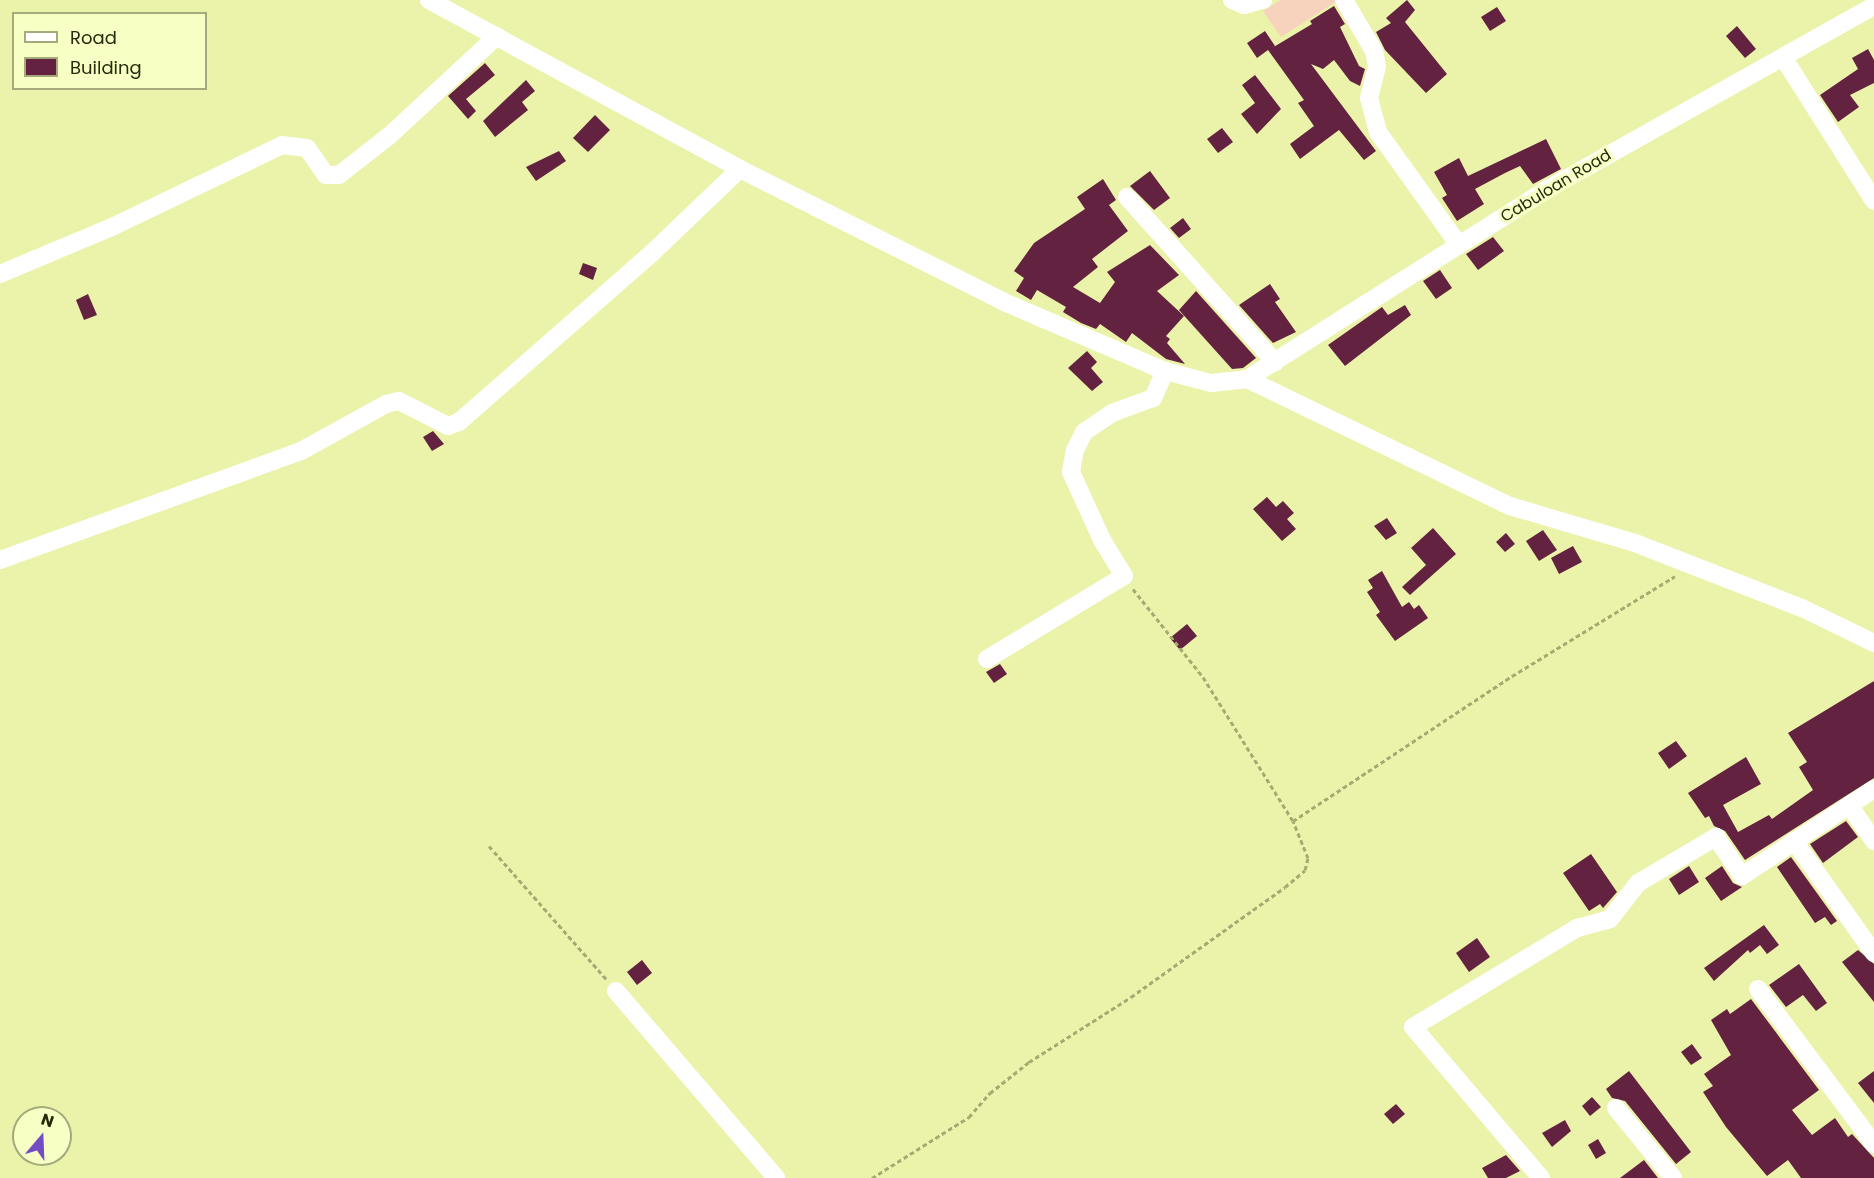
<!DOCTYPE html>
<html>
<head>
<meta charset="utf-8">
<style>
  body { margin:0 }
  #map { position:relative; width:1874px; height:1178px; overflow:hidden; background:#eaf3a9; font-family:Poppins,sans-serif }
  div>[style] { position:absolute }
  .green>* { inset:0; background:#f7d3bd }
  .building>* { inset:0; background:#622240 }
  .path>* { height:3px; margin-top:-1.5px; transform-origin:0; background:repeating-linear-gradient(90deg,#a4aa70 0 4.5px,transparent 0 7.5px) }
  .minor>* { height:18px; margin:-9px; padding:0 9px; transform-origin:9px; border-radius:9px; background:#fff }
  span { translate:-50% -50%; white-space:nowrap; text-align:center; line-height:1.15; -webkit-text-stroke:6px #f7ffc4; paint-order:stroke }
  .street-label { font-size:16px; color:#272a0c }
  .legend { position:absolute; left:12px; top:12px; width:195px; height:78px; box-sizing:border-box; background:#f7ffc4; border:2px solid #a4aa7a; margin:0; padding:8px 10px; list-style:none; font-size:18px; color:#272a0c }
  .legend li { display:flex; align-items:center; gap:12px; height:30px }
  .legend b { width:30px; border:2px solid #a4aa7a }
  .north { position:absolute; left:12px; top:1106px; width:60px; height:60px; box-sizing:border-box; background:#f7ffc4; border:2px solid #a4aa7a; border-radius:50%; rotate:19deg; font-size:16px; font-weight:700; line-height:24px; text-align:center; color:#272a0c }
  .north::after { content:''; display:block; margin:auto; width:21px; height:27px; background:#734dc6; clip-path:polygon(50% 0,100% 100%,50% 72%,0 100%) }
</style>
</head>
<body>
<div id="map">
  <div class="green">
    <div style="clip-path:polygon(1281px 0,1336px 0,1337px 1px,1281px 37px,1263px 11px)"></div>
  </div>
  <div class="building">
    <div style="clip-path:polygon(1407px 0,1415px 10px,1405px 22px,1447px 74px,1426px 93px,1385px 50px,1376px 32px,1391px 23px,1386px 18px)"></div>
    <div style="clip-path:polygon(1334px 6px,1345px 24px,1340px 27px,1359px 66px,1365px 69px,1360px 86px,1350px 81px,1334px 60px,1323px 69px,1311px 64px,1376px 151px,1364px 160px,1339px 130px,1300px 159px,1290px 144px,1314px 126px,1298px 103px,1304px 100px,1268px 50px,1257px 58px,1247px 43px,1265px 31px,1275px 46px,1272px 48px,1312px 24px,1310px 21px)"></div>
    <div style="clip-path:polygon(1497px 7px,1506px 21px,1490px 31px,1481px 17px)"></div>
    <div style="clip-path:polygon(1737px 26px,1756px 49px,1745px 58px,1726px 36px)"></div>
    <div style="clip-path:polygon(1868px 49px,1874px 60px,1874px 83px,1850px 95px,1859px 107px,1838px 122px,1820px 95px,1858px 69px,1852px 58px)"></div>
    <div style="clip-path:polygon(485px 63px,495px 75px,466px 99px,476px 111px,468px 119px,448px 96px)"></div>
    <div style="clip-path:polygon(1255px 75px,1281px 109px,1257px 134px,1241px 114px,1255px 103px,1242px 85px)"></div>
    <div style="clip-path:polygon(526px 80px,535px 91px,522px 102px,528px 110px,495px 137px,483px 121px)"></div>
    <div style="clip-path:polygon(595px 115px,610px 130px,588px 152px,573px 138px)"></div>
    <div style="clip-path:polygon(1222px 128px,1233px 142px,1218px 153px,1207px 139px)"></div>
    <div style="clip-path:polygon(1546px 139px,1561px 169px,1533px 184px,1520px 166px,1505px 173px,1475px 189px,1484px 204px,1457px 221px,1442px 198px,1447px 195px,1434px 172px,1459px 158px,1468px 176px)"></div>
    <div style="clip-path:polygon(559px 151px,566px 161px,536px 181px,526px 167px)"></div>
    <div style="clip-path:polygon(1150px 171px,1170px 198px,1154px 210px,1130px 186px)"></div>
    <div style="clip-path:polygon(1103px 179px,1116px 200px,1109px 205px,1128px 231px,1092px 259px,1098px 267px,1073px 287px,1100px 303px,1115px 282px,1107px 272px,1150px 245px,1179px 275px,1157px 291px,1184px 316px,1166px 336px,1170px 339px,1167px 343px,1185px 364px,1166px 359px,1132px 333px,1126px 342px,1100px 324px,1096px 329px,1081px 323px,1063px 312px,1066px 307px,1037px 290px,1031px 300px,1016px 291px,1024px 278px,1014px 271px,1034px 243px,1085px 209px,1077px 197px)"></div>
    <div style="clip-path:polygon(1183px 218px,1191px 229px,1179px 238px,1170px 228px)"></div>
    <div style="clip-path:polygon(1493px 237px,1504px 251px,1478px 270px,1466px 254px)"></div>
    <div style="clip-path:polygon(583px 263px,597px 268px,593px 280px,579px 274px)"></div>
    <div style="clip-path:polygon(1440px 270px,1452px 288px,1436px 299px,1423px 281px)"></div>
    <div style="clip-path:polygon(1270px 284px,1280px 299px,1275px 302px,1296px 332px,1273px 343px,1239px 305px)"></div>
    <div style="clip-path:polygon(1196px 291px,1256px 358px,1243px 368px,1232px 369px,1179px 310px)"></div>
    <div style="clip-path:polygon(88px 294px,97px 315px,84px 320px,76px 300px)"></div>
    <div style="clip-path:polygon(1405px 305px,1411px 315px,1345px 366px,1328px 345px,1382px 307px,1388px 315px)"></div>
    <div style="clip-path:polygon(1087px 351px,1097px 362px,1091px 368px,1103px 382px,1092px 391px,1068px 368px)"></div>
    <div style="clip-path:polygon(433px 431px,444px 444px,432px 451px,423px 437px)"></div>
    <div style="clip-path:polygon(1267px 497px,1276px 507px,1283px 501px,1294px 513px,1287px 519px,1296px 529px,1282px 541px,1253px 509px)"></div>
    <div style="clip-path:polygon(1387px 518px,1397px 533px,1386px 540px,1374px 526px)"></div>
    <div style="clip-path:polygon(1433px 528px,1456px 554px,1410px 595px,1402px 587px,1426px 565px,1411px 548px)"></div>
    <div style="clip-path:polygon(1543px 530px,1557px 550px,1539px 561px,1526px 541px)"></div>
    <div style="clip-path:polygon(1506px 533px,1515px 544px,1505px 552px,1496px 542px)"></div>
    <div style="clip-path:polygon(1573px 546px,1582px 562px,1559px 574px,1551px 558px)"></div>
    <div style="clip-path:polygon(1382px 571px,1402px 607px,1409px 602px,1414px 609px,1419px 605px,1428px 618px,1395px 641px,1376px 615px,1380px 612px,1367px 592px,1373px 588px,1368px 580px)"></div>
    <div style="clip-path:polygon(1187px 624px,1197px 636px,1180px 650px,1170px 638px)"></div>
    <div style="clip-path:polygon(1000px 664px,1007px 674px,994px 683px,986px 672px)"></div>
    <div style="clip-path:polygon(1874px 681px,1874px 778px,1745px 860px,1725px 831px,1714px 826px,1709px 816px,1705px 818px,1688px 793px,1746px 757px,1761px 784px,1723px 805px,1738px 832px,1769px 815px,1772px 819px,1813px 790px,1799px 767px,1807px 762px,1788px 733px)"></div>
    <div style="clip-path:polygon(1676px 741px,1687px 756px,1669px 769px,1658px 753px)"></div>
    <div style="clip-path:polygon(1846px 821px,1858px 837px,1823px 863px,1810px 844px)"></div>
    <div style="clip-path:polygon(1591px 854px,1617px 892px,1603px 908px,1600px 904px,1589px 911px,1563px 873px)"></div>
    <div style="clip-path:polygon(1791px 857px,1837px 921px,1831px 925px,1825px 917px,1815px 923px,1777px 867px)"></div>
    <div style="clip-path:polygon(1689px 866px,1699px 882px,1679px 895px,1669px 879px)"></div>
    <div style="clip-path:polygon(1722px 866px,1733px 883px,1742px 887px,1721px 901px,1705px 878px)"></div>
    <div style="clip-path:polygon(1764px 925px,1779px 945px,1767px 954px,1760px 945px,1750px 953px,1748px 950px,1714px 981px,1704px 968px)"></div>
    <div style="clip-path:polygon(1477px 938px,1490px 957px,1469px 972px,1456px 953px)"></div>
    <div style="clip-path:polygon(1858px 950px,1874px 964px,1874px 1002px,1842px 962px)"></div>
    <div style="clip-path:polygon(642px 960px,652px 973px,637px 985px,627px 972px)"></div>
    <div style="clip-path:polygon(1799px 964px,1827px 1003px,1816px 1011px,1803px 995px,1786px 1007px,1769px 985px)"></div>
    <div style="clip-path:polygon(1751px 999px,1819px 1090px,1792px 1110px,1812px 1135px,1835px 1118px,1848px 1137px,1852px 1134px,1874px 1158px,1874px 1178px,1801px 1178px,1788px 1160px,1767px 1176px,1726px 1127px,1703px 1092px,1713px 1086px,1704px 1074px,1731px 1055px,1711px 1020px,1727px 1009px,1730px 1014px)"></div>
    <div style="clip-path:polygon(1692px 1044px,1702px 1058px,1691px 1065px,1681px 1052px)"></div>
    <div style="clip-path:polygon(1629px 1071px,1691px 1152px,1676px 1164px,1625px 1101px,1612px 1098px,1606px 1089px)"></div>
    <div style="clip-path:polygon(1874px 1071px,1874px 1103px,1858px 1083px)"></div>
    <div style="clip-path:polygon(1592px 1097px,1601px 1107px,1590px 1116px,1582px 1106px)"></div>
    <div style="clip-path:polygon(1396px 1104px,1405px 1114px,1393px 1124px,1384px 1114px)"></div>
    <div style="clip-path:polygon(1565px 1120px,1571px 1131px,1552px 1147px,1542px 1133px)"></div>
    <div style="clip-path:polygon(1598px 1139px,1606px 1153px,1596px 1159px,1588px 1145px)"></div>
    <div style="clip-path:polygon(1506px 1155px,1520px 1171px,1506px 1178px,1488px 1178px,1482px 1168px)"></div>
    <div style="clip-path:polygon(1644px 1160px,1658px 1178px,1620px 1178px)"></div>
  </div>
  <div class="path">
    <div style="left:1133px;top:589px;width:112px;rotate:51.5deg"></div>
    <div style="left:1203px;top:677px;width:170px;rotate:58deg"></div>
    <div style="left:489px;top:846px;width:179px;rotate:48.6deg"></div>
    <div style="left:872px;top:1178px;width:115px;rotate:-32.2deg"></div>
    <div style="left:969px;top:1117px;width:32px;rotate:-49deg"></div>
    <div style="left:990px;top:1093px;width:50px;rotate:-38.5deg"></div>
    <div style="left:1029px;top:1062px;width:121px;rotate:-32.5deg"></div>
    <div style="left:1131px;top:997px;width:189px;rotate:-35.5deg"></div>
    <div style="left:1285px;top:887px;width:26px;rotate:-40deg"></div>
    <div style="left:1305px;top:870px;width:12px;rotate:-76deg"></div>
    <div style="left:1308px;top:858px;width:40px;rotate:-112deg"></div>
    <div style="left:1293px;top:821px;width:263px;rotate:-33.5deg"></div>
    <div style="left:1512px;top:676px;width:191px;rotate:-31.5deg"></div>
  </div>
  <div class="minor">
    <div style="left:429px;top:0;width:354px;rotate:28.5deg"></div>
    <div style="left:740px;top:169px;width:296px;rotate:26.7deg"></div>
    <div style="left:1004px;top:302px;width:175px;rotate:23.2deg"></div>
    <div style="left:1165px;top:371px;width:48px;rotate:14.6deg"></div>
    <div style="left:1211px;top:383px;width:36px;rotate:-6deg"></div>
    <div style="left:1247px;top:379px;width:292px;rotate:25.8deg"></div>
    <div style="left:1510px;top:506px;width:130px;rotate:16.5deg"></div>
    <div style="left:1635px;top:543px;width:179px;rotate:21.3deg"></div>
    <div style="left:1802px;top:608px;width:80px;rotate:25.9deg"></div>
    <div style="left:1232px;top:0;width:13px;rotate:23deg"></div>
    <div style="left:1244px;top:5px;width:20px;rotate:-15deg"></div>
    <div style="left:1344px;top:0;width:59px;rotate:59.5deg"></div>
    <div style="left:1374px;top:51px;width:15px;rotate:79deg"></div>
    <div style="left:1377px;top:66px;width:33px;rotate:104deg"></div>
    <div style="left:1369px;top:98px;width:35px;rotate:75deg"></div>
    <div style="left:1378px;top:132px;width:139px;rotate:54.4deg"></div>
    <div style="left:1783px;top:57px;width:170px;rotate:57.7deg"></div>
    <div style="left:1127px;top:197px;width:222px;rotate:48.1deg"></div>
    <div style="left:0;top:274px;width:124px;rotate:-22.8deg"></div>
    <div style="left:114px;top:226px;width:187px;rotate:-25.7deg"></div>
    <div style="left:282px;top:145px;width:25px;rotate:7deg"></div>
    <div style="left:307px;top:148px;width:33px;rotate:55deg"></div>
    <div style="left:326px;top:175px;width:13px"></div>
    <div style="left:339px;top:175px;width:63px;rotate:-38deg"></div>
    <div style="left:389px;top:136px;width:147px;rotate:-42.8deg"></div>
    <div style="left:1247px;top:379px;width:352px;rotate:-32.3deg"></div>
    <div style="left:1544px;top:191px;width:378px;rotate:-29.3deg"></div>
    <div style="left:0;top:560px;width:320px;rotate:-19.9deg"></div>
    <div style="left:301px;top:451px;width:97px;rotate:-28.9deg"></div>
    <div style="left:386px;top:404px;width:13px;rotate:-13deg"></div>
    <div style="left:399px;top:401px;width:55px;rotate:27deg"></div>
    <div style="left:448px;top:426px;width:12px;rotate:-20deg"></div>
    <div style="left:459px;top:422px;width:258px;rotate:-41.2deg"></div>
    <div style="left:653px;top:252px;width:120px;rotate:-43.7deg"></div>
    <div style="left:987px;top:659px;width:160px;rotate:-31.2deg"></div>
    <div style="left:1124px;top:576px;width:42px;rotate:-121.4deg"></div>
    <div style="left:1102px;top:540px;width:75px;rotate:-114.5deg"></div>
    <div style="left:1071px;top:472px;width:22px;rotate:-80deg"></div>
    <div style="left:1075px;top:450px;width:20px;rotate:-63deg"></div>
    <div style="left:1084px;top:432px;width:34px;rotate:-34deg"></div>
    <div style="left:1112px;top:413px;width:44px;rotate:-20.1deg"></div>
    <div style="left:1153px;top:398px;width:30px;rotate:-66deg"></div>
    <div style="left:1849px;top:805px;width:44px;rotate:55.2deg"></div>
    <div style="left:1794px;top:841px;width:138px;rotate:54.5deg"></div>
    <div style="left:1758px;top:989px;width:194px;rotate:53.2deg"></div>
    <div style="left:616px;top:991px;width:246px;rotate:49.4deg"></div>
    <div style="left:1616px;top:1108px;width:90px;rotate:50.8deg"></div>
    <div style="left:1541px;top:1178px;width:198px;rotate:-130.3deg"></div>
    <div style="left:1413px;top:1027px;width:192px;rotate:-31.1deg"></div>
    <div style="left:1577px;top:928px;width:34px;rotate:-15deg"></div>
    <div style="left:1610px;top:919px;width:46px;rotate:-52.1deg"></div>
    <div style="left:1638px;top:883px;width:91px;rotate:-30.5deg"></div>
    <div style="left:1716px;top:837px;width:47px;rotate:56.3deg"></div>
    <div style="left:1742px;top:876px;width:158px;rotate:-33.4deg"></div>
  </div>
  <div class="street-label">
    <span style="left:1556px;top:186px;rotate:-31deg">Cabuloan Road</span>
  </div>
  <ul class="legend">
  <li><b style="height:8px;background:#fff"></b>Road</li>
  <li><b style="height:16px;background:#622240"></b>Building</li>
  </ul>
  <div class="north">N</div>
</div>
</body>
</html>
